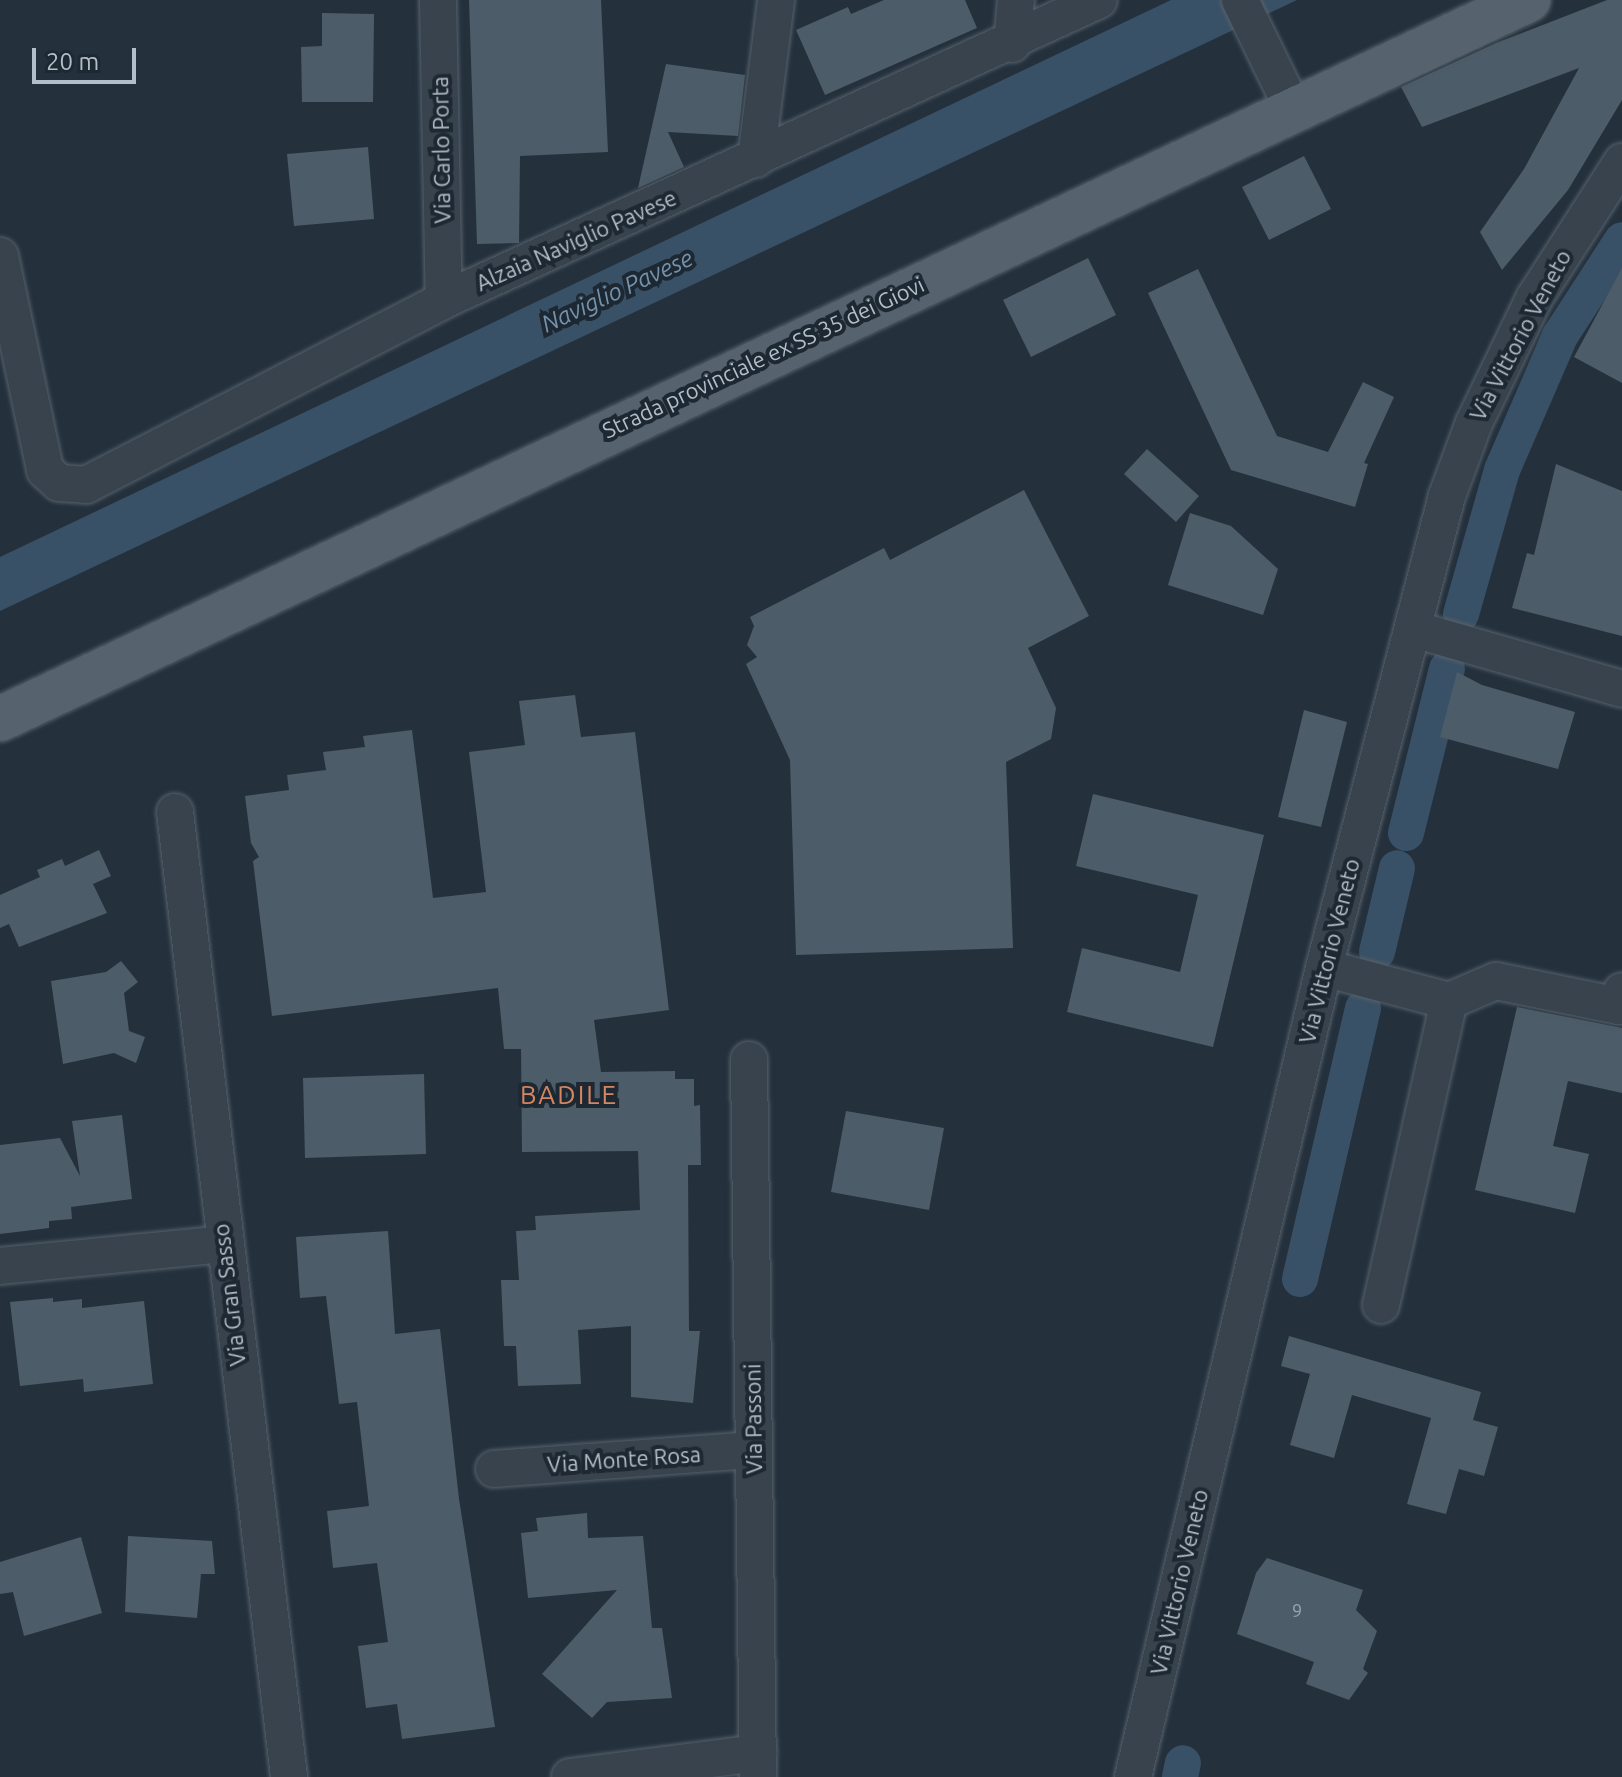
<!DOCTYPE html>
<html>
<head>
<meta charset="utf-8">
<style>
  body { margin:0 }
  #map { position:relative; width:1622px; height:1777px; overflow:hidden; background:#24313d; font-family:Ubuntu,sans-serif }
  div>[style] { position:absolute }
  .water>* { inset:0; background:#395166 }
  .canal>* { height:36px; margin:-18px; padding:0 18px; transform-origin:18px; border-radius:18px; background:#395166 }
  .building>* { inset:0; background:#4c5c68 }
  .roads { filter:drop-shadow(0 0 2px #56616b) drop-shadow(0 0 2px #56616b) }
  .minor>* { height:36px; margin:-18px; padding:0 18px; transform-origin:18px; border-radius:18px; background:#38434d }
  .major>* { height:44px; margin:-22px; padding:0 22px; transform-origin:22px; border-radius:22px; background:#56626d }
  span { translate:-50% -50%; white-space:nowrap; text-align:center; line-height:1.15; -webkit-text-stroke:8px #1d2832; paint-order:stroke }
  .number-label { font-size:18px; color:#99a6b0 }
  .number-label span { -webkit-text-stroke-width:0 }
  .street-label { font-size:22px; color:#b3bec8 }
  .water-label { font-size:24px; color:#7492ab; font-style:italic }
  .quarter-label { font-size:26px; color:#d38763; letter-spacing:2px }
  .scale { position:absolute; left:32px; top:48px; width:104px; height:36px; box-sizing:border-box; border:4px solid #b3bec8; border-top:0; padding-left:10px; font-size:24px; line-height:28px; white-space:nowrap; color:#b3bec8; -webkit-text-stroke:6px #1d2832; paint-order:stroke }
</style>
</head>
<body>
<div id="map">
  <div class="water">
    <div style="clip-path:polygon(1171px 0,1297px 0,0 611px,0 557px)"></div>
  </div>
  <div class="canal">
    <div style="left:1461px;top:614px;width:150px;rotate:-74.1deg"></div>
    <div style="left:1502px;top:470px;width:146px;rotate:-66.6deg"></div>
    <div style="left:1560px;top:336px;width:114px;rotate:-57.1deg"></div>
    <div style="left:1406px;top:833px;width:169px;rotate:-76deg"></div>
    <div style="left:1377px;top:952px;width:86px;rotate:-76.6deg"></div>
    <div style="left:1300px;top:1279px;width:278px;rotate:-76.9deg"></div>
    <div style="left:1180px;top:1777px;width:14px;rotate:-78deg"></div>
  </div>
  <div class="building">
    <div style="clip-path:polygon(469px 0,601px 0,608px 152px,520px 156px,519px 243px,477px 244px)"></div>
    <div style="clip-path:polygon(884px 0,965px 0,977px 28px,825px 95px,796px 30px,848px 7px,851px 14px)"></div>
    <div style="clip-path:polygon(1607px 0,1622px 0,1622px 100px,1568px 190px,1502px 270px,1480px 232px,1524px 169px,1579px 68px,1422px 127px,1401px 87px,1496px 43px)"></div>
    <div style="clip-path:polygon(322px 13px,374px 14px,373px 102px,302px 102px,301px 47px,322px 46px)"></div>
    <div style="clip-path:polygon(666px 64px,745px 75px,738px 136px,668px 132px,684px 167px,638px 188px)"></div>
    <div style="clip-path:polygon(368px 147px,374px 219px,294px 226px,287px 154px)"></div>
    <div style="clip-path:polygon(1304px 156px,1331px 209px,1269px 240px,1242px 187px)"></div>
    <div style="clip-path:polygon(1088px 258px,1116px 315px,1031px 357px,1003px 300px)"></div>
    <div style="clip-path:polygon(1622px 268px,1622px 383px,1574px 357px)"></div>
    <div style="clip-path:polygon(1198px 269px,1277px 436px,1328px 452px,1363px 382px,1394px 397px,1364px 463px,1368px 464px,1355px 507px,1231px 470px,1148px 293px)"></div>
    <div style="clip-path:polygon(1147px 449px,1199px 496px,1176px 522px,1124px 474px)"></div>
    <div style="clip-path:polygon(1556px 464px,1622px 491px,1622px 636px,1512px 608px,1527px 553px,1534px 555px)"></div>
    <div style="clip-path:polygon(1024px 490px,1089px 616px,1028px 648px,1056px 708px,1051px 739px,1006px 762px,1013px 948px,796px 955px,790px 760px,746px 664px,757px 657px,747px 645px,754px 626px,750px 617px,884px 548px,890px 560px)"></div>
    <div style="clip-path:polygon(1190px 513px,1231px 526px,1278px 569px,1263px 615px,1168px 585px)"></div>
    <div style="clip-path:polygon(1457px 672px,1482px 685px,1575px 712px,1558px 769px,1440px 737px)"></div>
    <div style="clip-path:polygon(575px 695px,581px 737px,635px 732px,669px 1010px,594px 1020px,601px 1072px,675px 1071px,675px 1079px,694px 1079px,694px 1106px,700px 1105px,701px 1165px,688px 1165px,689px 1331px,700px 1331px,693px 1403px,631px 1397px,631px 1326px,578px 1330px,581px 1384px,518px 1386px,516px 1346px,504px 1346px,501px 1280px,519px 1280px,516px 1231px,536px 1230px,535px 1216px,640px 1210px,638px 1151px,522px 1152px,521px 1049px,504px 1049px,498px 988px,272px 1016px,253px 861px,259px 857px,251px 843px,245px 796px,289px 790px,287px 775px,326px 770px,323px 752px,365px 747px,363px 736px,412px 730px,433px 898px,486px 892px,469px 752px,525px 745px,519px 701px)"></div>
    <div style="clip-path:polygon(1304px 710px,1347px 722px,1321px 827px,1278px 817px)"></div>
    <div style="clip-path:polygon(1093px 794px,1264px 835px,1213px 1047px,1067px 1012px,1082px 948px,1180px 972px,1198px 895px,1076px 866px)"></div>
    <div style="clip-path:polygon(99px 850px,111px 876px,93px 884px,107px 913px,19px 947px,9px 924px,0 928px,0 895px,40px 877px,37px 870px,62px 859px,65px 866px)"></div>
    <div style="clip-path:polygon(121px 961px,138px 982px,124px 993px,129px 1031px,145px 1037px,136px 1063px,114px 1053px,63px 1064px,51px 981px,106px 972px)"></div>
    <div style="clip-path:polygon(1517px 1007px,1622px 1028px,1622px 1093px,1568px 1081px,1553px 1146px,1589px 1154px,1575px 1213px,1475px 1190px)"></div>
    <div style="clip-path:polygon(424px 1074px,426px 1154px,305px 1158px,303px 1078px)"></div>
    <div style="clip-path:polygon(846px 1111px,944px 1128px,929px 1210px,831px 1192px)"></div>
    <div style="clip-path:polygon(122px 1115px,132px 1199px,71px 1207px,72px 1219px,49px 1221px,49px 1228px,0 1234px,0 1145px,60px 1138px,80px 1176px,72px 1121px)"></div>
    <div style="clip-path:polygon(388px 1231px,395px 1334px,440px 1329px,459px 1499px,495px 1727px,402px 1739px,397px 1704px,366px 1708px,358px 1646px,388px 1642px,377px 1563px,333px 1568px,327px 1511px,369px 1506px,357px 1402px,339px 1404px,326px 1296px,300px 1298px,296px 1237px)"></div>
    <div style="clip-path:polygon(53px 1298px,53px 1302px,82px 1299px,82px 1308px,144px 1301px,153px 1384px,84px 1392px,83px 1379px,20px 1386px,10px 1302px)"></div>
    <div style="clip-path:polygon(1289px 1336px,1481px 1392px,1473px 1420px,1498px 1427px,1484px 1476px,1459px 1469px,1446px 1514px,1407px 1504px,1431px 1418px,1352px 1395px,1334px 1458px,1290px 1445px,1310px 1374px,1281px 1366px)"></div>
    <div style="clip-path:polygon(587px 1513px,588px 1538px,643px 1536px,652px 1628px,662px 1628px,672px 1698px,607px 1702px,592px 1718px,542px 1674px,617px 1590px,528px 1598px,521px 1533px,538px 1531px,536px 1518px)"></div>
    <div style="clip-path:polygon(128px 1536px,212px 1541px,215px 1574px,201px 1574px,197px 1618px,125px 1612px)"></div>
    <div style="clip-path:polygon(81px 1537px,102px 1613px,24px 1636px,13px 1592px,0 1594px,0 1562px)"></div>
    <div style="clip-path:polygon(1267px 1558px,1363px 1590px,1356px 1610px,1377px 1631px,1363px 1669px,1368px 1673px,1349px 1700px,1306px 1684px,1314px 1662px,1237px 1634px,1256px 1573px)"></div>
  </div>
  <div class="roads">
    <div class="minor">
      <div style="left:438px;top:0;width:300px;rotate:88.9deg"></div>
      <div style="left:1240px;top:0;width:119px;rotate:64.1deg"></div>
      <div style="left:1012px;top:44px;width:44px;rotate:-84.8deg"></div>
      <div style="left:756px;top:159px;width:160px;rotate:-82.8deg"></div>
      <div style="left:0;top:256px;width:219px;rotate:78.1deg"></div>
      <div style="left:45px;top:470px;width:19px;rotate:43deg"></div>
      <div style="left:59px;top:483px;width:27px;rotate:4deg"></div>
      <div style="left:86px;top:485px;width:403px;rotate:-27.3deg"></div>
      <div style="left:444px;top:300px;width:720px;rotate:-24.61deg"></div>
      <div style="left:1413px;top:629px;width:217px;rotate:16deg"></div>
      <div style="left:175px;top:812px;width:972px;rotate:83.26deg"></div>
      <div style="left:1324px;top:968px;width:129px;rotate:14.8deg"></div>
      <div style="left:1449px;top:1001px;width:51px;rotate:-23.1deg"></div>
      <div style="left:1496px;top:981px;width:126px;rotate:11.5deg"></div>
      <div style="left:1619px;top:1006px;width:15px;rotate:-79deg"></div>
      <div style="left:749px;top:1060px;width:717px;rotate:89.28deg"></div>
      <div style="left:0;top:1266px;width:224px;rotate:-5.6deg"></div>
      <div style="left:1381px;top:1305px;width:312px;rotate:-77.4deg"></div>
      <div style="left:494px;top:1469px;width:260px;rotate:-4.2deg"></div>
      <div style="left:570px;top:1777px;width:190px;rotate:-7.3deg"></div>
      <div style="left:1133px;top:1777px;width:831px;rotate:-76.72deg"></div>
      <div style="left:1324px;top:968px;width:488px;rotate:-75.4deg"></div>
      <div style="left:1447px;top:496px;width:78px;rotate:-69.7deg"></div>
      <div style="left:1474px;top:423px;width:140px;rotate:-64.2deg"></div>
      <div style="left:1535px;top:297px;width:161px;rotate:-57.2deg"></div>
    </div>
    <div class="major">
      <div style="left:0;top:719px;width:1689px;rotate:-25.2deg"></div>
    </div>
  </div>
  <div class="number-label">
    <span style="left:1297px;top:1610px">9</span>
  </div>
  <div class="street-label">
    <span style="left:441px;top:150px;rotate:-91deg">Via Carlo Porta</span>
    <span style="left:576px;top:240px;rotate:-24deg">Alzaia Naviglio Pavese</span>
    <span style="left:1520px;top:335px;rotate:-62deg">Via Vittorio Veneto</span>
    <span style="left:763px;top:357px;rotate:-25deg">Strada provinciale ex SS 35 dei Giovi</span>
    <span style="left:1329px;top:951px;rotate:-76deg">Via Vittorio Veneto</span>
    <span style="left:229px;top:1295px;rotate:-97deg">Via Gran Sasso</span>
    <span style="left:753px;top:1419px;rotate:-91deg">Via Passoni</span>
    <span style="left:624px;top:1459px;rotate:-4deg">Via Monte Rosa</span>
    <span style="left:1179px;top:1582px;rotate:-77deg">Via Vittorio Veneto</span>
  </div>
  <div class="water-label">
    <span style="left:617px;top:291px;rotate:-25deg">Naviglio Pavese</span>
  </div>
  <div class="quarter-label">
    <span style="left:569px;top:1095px">BADILE</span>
  </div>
  <div class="scale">20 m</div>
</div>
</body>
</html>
